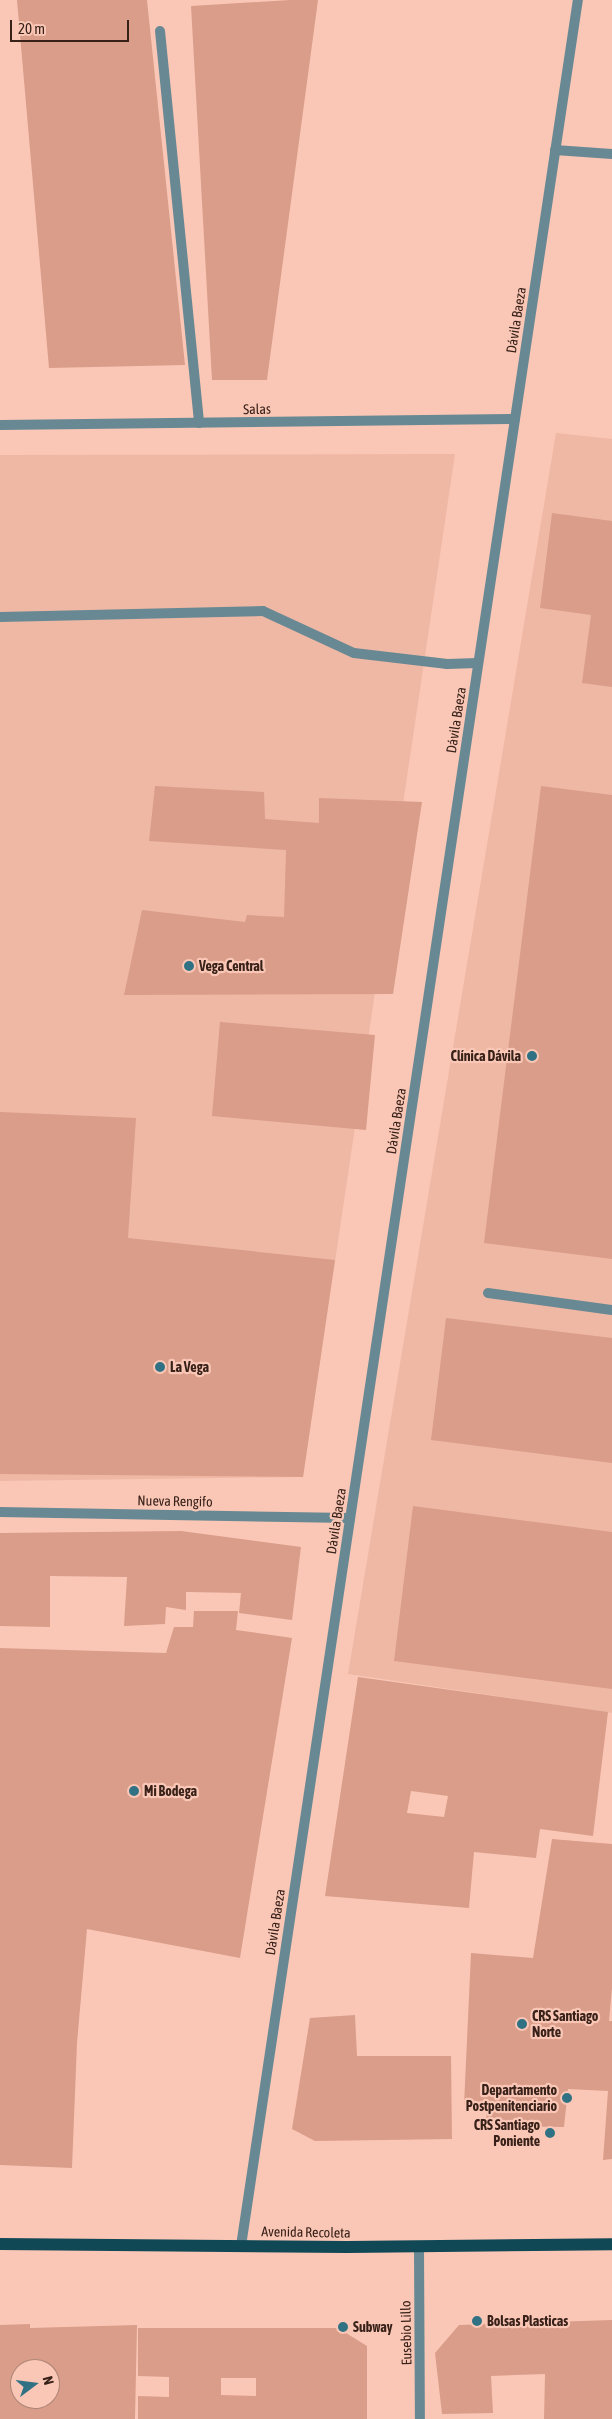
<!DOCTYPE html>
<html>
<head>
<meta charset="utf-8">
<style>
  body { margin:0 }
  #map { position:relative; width:612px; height:2419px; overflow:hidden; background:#fac7b6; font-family:"Asap Condensed",sans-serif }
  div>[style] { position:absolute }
  .built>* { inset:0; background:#efb8a5 }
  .building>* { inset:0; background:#da9d89 }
  .service>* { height:10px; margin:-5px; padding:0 5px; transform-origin:5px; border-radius:5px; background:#688993 }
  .minor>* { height:10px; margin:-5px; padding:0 5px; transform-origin:5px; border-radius:5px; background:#688993 }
  .primary>* { height:12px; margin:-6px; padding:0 6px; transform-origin:6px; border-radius:6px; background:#114856 }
  .dots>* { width:14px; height:14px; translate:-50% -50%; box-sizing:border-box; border:2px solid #fac7b6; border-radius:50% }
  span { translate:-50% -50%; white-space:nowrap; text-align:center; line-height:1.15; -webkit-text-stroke:4.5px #fac7b6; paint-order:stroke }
  .street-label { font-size:14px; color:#382119 }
  .poi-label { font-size:14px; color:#382119; font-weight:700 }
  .left { translate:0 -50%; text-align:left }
  .right { translate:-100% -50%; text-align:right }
  .north { position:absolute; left:10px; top:2359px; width:50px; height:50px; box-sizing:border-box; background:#fac7b6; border:1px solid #ac8577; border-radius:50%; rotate:75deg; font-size:14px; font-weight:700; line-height:20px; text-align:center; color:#382119 }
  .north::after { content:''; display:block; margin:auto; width:18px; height:22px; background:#307284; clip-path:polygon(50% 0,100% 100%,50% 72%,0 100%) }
  .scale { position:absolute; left:10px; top:20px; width:119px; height:22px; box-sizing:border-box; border:2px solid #382119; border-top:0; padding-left:6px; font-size:15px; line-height:18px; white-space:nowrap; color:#382119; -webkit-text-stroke:4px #fac7b6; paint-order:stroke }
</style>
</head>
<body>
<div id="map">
  <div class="built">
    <div style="clip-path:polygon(556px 433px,612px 439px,612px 1713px,348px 1674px)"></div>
    <div style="clip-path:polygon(455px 454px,303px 1477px,0 1481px,0 455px)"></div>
  </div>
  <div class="building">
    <div style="clip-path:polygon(17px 0,147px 0,185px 365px,49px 368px)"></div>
    <div style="clip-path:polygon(290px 0,318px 0,267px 380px,212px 380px,191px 6px)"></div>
    <div style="clip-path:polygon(552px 513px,612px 521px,612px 687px,582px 683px,591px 615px,540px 608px)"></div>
    <div style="clip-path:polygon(155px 786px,264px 792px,265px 819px,319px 823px,319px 798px,422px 802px,393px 994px,124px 995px,142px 910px,245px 922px,247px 915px,284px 917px,286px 850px,149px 841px)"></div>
    <div style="clip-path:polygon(541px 786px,612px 795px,612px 1259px,484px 1243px)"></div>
    <div style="clip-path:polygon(220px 1022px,375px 1035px,366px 1130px,212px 1116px)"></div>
    <div style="clip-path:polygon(0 1112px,136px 1118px,128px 1238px,335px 1260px,303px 1477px,0 1474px)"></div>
    <div style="clip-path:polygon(446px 1318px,612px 1338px,612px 1463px,431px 1440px)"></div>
    <div style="clip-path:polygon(413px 1506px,612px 1532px,612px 1689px,394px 1661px)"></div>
    <div style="clip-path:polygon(181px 1531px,301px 1547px,292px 1620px,239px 1613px,241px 1593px,186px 1592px,186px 1610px,166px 1607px,165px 1624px,124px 1626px,127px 1577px,50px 1576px,50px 1627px,0 1626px,0 1533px)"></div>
    <div style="clip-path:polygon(194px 1611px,238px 1611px,236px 1630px,292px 1638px,240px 1958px,87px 1929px,77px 2043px,72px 2168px,0 2165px,0 1648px,166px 1653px,174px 1627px,193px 1627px)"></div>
    <div style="clip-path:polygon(evenodd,358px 1677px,608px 1712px,593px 1836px,540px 1829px,536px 1858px,474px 1852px,469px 1908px,325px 1896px,358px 1677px,411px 1791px,448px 1796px,444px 1817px,407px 1813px,411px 1791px)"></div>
    <div style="clip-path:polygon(552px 1839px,612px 1844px,612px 1988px,609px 2021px,612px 2021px,612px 2159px,603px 2160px,608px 2091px,568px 2089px,564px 2127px,486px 2126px,487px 2107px,464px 2105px,471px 1953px,533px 1958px)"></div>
    <div style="clip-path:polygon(355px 2015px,357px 2056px,451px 2056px,452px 2139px,315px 2141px,292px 2129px,310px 2018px)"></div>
    <div style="clip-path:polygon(612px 2320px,612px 2419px,544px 2419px,545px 2374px,491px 2376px,493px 2413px,442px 2414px,435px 2353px,459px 2325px)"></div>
    <div style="clip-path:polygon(evenodd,30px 2324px,30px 2328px,137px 2325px,135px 2419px,0 2419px,0 2325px,30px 2324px,20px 2369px,50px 2369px,50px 2399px,20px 2399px,20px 2369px)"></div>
    <div style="clip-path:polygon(evenodd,138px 2328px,338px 2328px,367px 2346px,367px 2419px,138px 2419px,138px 2396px,169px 2397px,169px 2377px,138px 2376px,138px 2328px,221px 2378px,256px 2378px,256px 2396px,221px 2395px,221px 2378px)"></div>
  </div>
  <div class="service">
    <div style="left:160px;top:31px;width:394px;rotate:84.3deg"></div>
    <div style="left:0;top:617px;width:263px;rotate:-1.3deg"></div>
    <div style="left:263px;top:611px;width:100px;rotate:24.8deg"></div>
    <div style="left:354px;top:653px;width:94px;rotate:6.7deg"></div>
    <div style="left:447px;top:664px;width:31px;rotate:-2deg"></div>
    <div style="left:488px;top:1293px;width:125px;rotate:7.8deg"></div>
  </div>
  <div class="minor">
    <div style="left:555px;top:150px;width:57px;rotate:4deg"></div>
    <div style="left:0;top:425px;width:515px;rotate:-0.67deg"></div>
    <div style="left:0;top:1512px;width:350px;rotate:1deg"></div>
    <div style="left:241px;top:2246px;width:2271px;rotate:-81.47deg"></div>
    <div style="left:419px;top:2247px;width:172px;rotate:89.7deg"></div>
  </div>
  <div class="primary">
    <div style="left:0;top:2244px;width:347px;rotate:0.5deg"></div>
    <div style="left:347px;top:2247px;width:265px;rotate:-0.6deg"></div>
  </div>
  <div class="dots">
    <div style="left:189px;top:966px;background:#307284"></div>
    <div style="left:532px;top:1056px;background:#307284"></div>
    <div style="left:160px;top:1367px;background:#307284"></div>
    <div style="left:134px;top:1791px;background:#307284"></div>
    <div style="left:522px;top:2024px;background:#307284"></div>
    <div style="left:567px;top:2098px;background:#307284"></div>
    <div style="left:550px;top:2133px;background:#307284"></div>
    <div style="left:477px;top:2321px;background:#307284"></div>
    <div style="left:343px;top:2327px;background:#307284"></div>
  </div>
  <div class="street-label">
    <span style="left:516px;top:320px;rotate:-81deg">Dávila Baeza</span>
    <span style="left:257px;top:409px;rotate:-1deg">Salas</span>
    <span style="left:456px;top:720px;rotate:-81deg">Dávila Baeza</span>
    <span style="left:396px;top:1121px;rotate:-81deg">Dávila Baeza</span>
    <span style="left:175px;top:1501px;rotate:1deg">Nueva Rengifo</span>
    <span style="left:336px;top:1521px;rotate:-81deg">Dávila Baeza</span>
    <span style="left:275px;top:1922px;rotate:-81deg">Dávila Baeza</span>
    <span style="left:306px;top:2232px;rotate:1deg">Avenida Recoleta</span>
    <span style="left:406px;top:2333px;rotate:-91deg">Eusebio Lillo</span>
  </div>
  <div class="poi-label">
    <span class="left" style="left:199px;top:966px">Vega Central</span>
    <span class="right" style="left:521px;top:1056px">Clínica Dávila</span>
    <span class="left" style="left:170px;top:1367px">La Vega</span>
    <span class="left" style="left:144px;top:1791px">Mi Bodega</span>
    <span class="left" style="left:532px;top:2024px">CRS Santiago<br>Norte</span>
    <span class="right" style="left:557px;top:2098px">Departamento<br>Postpenitenciario</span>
    <span class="right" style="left:540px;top:2133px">CRS Santiago<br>Poniente</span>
    <span class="left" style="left:487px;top:2321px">Bolsas Plasticas</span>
    <span class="left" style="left:353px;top:2327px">Subway</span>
  </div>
  <div class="north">N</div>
  <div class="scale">20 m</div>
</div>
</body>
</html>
